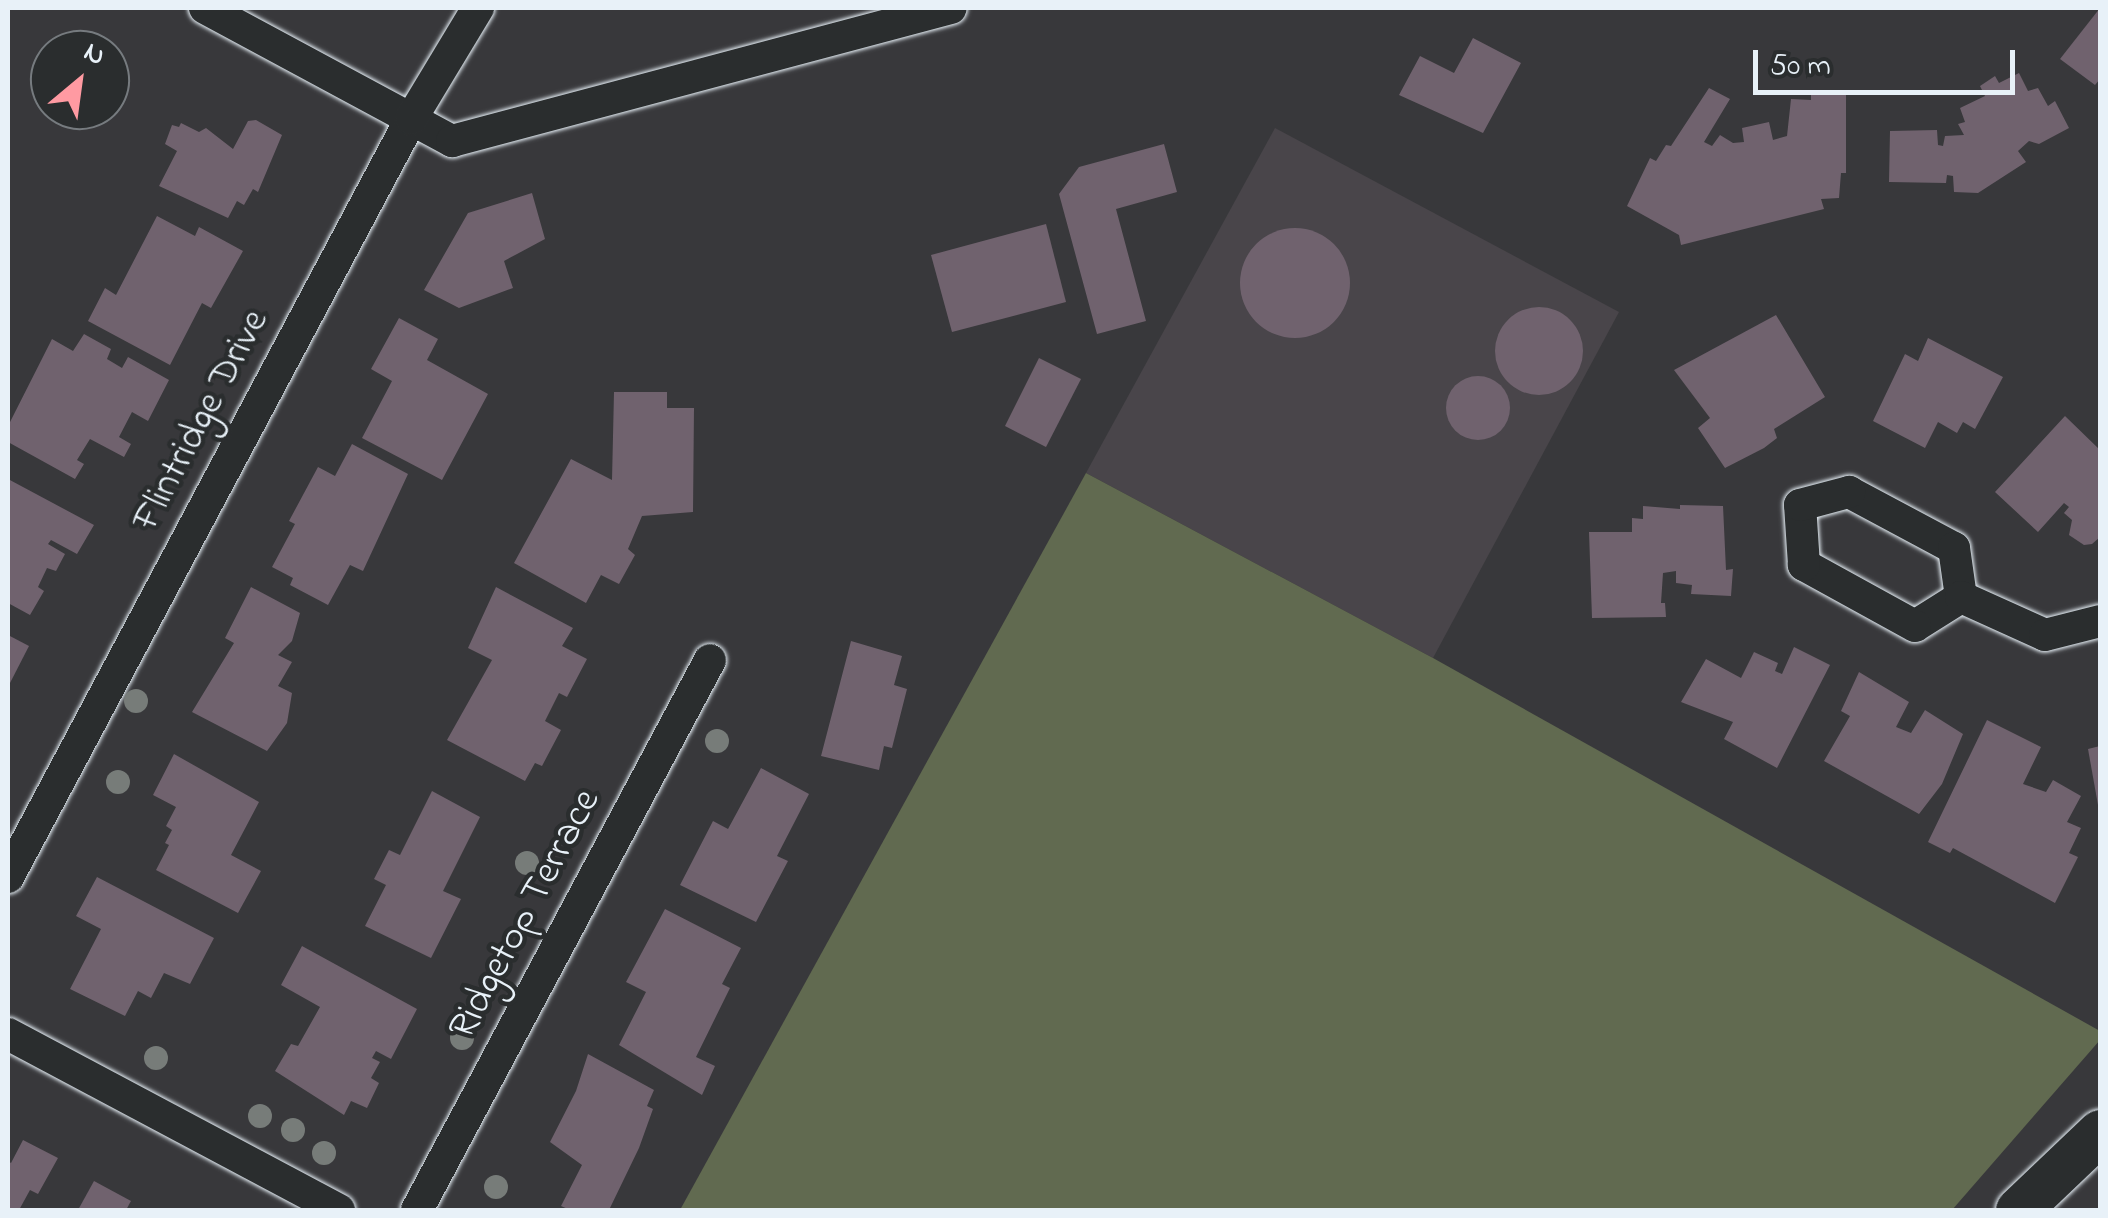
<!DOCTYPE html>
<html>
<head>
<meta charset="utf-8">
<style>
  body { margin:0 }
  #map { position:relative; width:2108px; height:1218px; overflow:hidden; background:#38383b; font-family:"Indie Flower",sans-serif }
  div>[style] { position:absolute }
  .built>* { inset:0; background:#49454a }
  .green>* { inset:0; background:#616a50 }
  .building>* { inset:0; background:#70626e }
  .round { border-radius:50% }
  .roads { filter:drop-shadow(0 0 2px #e8f1f8) drop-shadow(0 0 2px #e8f1f8) }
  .minor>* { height:32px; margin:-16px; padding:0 16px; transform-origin:16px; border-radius:16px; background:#2a2d2e }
  .secondary>* { height:45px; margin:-22.5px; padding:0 22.5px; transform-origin:22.5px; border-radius:22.5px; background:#2a2d2e }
  .trees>* { width:24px; height:24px; margin:-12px; border-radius:50%; background:#777c79 }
  span { translate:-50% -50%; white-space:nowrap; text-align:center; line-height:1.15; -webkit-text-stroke:9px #2a2d2e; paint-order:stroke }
  .street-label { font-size:40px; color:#e8f1f8 }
  .frame { position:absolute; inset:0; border:10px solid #e8f1f8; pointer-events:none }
  .north { position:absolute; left:30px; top:30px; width:100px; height:100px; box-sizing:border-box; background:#2a2d2e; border:2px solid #767b7f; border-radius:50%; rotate:29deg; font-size:28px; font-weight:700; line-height:40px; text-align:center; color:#e8f1f8 }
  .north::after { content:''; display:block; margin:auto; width:35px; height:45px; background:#ff9aa2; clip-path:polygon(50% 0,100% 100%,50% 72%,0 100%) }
  .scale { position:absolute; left:1753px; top:50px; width:262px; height:45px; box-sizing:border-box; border:5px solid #e8f1f8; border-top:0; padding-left:12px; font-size:30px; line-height:35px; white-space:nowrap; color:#e8f1f8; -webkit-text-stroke:8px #2a2d2e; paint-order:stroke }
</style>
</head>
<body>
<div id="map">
  <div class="built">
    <div style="clip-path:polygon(1275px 128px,1619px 312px,1433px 658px,1086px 473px)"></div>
  </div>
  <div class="green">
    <div style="clip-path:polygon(1086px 473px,1433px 658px,2100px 1031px,2100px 1040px,1952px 1210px,680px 1210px)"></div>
  </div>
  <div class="building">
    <div style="clip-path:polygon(2100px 8px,2100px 79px,2095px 85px,2060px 59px)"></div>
    <div style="clip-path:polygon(1473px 38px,1521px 63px,1483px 133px,1399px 95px,1420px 56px,1454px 73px)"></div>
    <div style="clip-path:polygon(2019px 73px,2028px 91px,2038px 88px,2048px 106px,2055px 101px,2069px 128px,2039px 144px,2029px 141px,2018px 151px,2026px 162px,1978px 193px,1954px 192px,1953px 176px,1947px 175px,1946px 183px,1889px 182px,1890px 131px,1937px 130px,1938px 145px,1943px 146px,1945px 136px,1964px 135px,1958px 124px,1965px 122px,1960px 108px,1985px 96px,1980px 86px,1995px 76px,1999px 83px)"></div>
    <div style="clip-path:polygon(1709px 88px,1730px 99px,1704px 142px,1712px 146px,1720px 135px,1733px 143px,1744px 142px,1742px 128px,1769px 122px,1773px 140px,1787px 136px,1791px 99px,1811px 100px,1811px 93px,1846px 92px,1846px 173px,1841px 173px,1839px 198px,1821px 199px,1824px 209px,1681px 245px,1679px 235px,1627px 206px,1650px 158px,1656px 161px,1666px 145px,1671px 146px)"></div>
    <div style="clip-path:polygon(256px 120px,282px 135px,258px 192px,253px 189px,244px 205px,237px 201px,228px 218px,159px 186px,177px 151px,165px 144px,172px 125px,179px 127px,181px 123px,199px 132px,206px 128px,233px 149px,248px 121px)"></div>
    <div style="clip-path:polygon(1164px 144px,1177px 192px,1116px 209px,1146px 321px,1097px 334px,1059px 194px,1079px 167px)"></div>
    <div style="clip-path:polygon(532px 193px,545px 239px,504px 261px,513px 288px,459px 308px,424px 290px,468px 213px)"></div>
    <div style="clip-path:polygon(157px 216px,195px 236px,199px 227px,243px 251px,211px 308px,202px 303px,170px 365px,88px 321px,105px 288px,116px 295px)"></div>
    <div style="clip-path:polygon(1046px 224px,1066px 302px,952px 332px,931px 255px)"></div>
    <div class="round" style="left:1240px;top:228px;width:110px;height:110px"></div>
    <div class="round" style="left:1495px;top:307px;width:88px;height:88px"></div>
    <div style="clip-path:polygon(1776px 315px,1825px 397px,1774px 429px,1777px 438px,1764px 448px,1725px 468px,1698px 428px,1710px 418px,1674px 370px)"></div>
    <div style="clip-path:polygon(399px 318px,438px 339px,427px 360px,488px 394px,442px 480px,362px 438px,392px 381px,371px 369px)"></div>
    <div style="clip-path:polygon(84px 334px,111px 349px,107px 359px,122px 368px,128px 357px,169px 380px,148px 421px,132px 412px,119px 437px,131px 444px,124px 457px,90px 439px,77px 460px,84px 464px,75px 479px,8px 442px,8px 426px,52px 339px,73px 351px)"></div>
    <div style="clip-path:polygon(1928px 338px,2003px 377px,1975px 429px,1963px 422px,1957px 433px,1938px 422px,1925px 448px,1873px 421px,1905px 354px,1918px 361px)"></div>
    <div style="clip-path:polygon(1039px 358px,1081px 379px,1046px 447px,1005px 426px)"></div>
    <div class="round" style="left:1446px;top:376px;width:64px;height:64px"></div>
    <div style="clip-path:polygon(614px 392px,667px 392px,667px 408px,694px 408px,693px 512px,642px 516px,628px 549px,635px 555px,619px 584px,601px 575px,586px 603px,514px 563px,571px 459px,612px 480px)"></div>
    <div style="clip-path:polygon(2065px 416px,2100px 450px,2100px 537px,2092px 544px,2084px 545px,2069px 535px,2072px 520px,2064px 513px,2069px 507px,2064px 503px,2038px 532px,1995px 492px)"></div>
    <div style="clip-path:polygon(352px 444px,408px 474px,363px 571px,350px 565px,328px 605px,290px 585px,293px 578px,272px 567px,295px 524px,289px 521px,318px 467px,335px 476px)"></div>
    <div style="clip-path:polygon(8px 479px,94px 525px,77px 554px,51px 540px,48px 544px,65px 554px,56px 571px,47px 568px,38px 587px,44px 591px,30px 615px,8px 603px)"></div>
    <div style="clip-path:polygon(1680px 505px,1723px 506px,1726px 570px,1733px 569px,1731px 596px,1691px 594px,1692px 585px,1676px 583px,1676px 571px,1663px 573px,1661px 603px,1665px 603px,1666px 617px,1592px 618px,1589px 532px,1632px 532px,1632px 518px,1643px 519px,1643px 506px,1680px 509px)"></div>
    <div style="clip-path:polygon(251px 587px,300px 613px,292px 641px,278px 655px,292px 662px,278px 686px,292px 693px,287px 723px,267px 751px,192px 712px,234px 643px,225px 638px)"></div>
    <div style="clip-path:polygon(496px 587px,573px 628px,562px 646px,587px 659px,567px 697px,559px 693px,545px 721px,561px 730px,542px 766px,535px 763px,525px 781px,447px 740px,492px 660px,468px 648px)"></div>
    <div style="clip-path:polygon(8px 635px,29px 646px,10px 683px,8px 682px)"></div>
    <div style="clip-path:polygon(851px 641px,902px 656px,894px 685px,907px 689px,892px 748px,884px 746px,879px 770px,821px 756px)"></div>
    <div style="clip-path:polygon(1794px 647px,1830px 665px,1777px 768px,1724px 739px,1733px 722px,1681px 702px,1706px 659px,1741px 678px,1754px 652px,1778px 663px,1775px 671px,1782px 674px)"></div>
    <div style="clip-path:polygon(1859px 672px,1909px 702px,1896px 727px,1911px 733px,1925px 710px,1963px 734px,1942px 784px,1919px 814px,1824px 761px,1850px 716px,1841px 711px)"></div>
    <div style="clip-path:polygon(1987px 720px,2041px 747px,2023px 784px,2046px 792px,2053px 780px,2081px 796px,2067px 822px,2081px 828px,2069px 853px,2078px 857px,2055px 903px,1953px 848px,1950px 853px,1928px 842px)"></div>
    <div style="clip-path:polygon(2100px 746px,2100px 805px,2098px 805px,2088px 749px)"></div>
    <div style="clip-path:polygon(174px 754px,259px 802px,231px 855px,261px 871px,238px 913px,156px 870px,169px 845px,165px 843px,172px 830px,166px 826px,176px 807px,153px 795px)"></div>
    <div style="clip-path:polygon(761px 768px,809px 794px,777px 856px,788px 861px,756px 922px,680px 885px,713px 821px,728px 829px)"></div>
    <div style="clip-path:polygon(432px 791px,480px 817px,443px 891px,461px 899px,431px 958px,365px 926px,386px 885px,374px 879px,389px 850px,400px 855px)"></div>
    <div style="clip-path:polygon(97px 877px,214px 938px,190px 984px,164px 973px,151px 998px,138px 991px,125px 1016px,70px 989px,101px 929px,76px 916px)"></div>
    <div style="clip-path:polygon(665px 909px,741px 948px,722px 984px,730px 988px,696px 1057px,715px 1066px,702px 1095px,619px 1045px,646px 992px,626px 982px)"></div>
    <div style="clip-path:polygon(302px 946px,417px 1009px,391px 1059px,376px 1051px,372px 1058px,380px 1062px,371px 1078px,379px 1083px,367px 1108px,351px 1101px,344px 1115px,275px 1071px,291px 1044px,298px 1046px,320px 1007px,281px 985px)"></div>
    <div style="clip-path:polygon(588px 1054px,654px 1090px,647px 1106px,653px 1109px,639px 1148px,609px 1210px,570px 1210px,561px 1206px,582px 1165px,550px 1142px,576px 1091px)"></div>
    <div style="clip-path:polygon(23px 1140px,58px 1158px,38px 1194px,30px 1190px,19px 1210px,8px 1210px,8px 1161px,11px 1163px)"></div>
    <div style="clip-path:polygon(94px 1181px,131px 1201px,126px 1210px,78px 1210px)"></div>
  </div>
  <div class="roads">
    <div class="minor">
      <div style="left:205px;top:8px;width:281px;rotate:28.3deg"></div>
      <div style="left:452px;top:141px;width:516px;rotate:-14.92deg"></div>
      <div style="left:1849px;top:492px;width:119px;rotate:28.1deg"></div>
      <div style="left:1954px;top:548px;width:49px;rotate:81.9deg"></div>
      <div style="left:1961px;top:597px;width:54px;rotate:147.8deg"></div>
      <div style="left:1915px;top:626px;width:127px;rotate:-151.2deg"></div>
      <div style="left:1804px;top:565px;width:60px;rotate:-93.8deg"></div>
      <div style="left:1800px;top:505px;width:51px;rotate:-14.9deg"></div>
      <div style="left:1961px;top:597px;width:92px;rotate:24.3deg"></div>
      <div style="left:2045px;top:635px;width:57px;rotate:-14.3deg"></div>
      <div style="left:8px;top:877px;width:858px;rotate:-62deg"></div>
      <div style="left:411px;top:119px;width:130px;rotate:-58.9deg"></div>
      <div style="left:8px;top:1034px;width:375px;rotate:28deg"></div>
      <div style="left:417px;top:1210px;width:623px;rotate:-61.95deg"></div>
    </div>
    <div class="secondary">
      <div style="left:2018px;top:1210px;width:113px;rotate:-43.6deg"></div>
    </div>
  </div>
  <div class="trees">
    <div style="left:136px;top:701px"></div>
    <div style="left:717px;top:741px"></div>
    <div style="left:118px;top:782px"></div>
    <div style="left:527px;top:863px"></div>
    <div style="left:462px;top:1038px"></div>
    <div style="left:156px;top:1058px"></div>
    <div style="left:260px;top:1116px"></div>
    <div style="left:293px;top:1130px"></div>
    <div style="left:324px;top:1153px"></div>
    <div style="left:496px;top:1187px"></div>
  </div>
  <div class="street-label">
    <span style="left:202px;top:421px;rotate:-62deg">Flintridge Drive</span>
    <span style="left:526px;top:915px;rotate:-62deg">Ridgetop Terrace</span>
  </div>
  <div class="frame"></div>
  <div class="north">N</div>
  <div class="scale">50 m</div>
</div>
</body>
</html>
